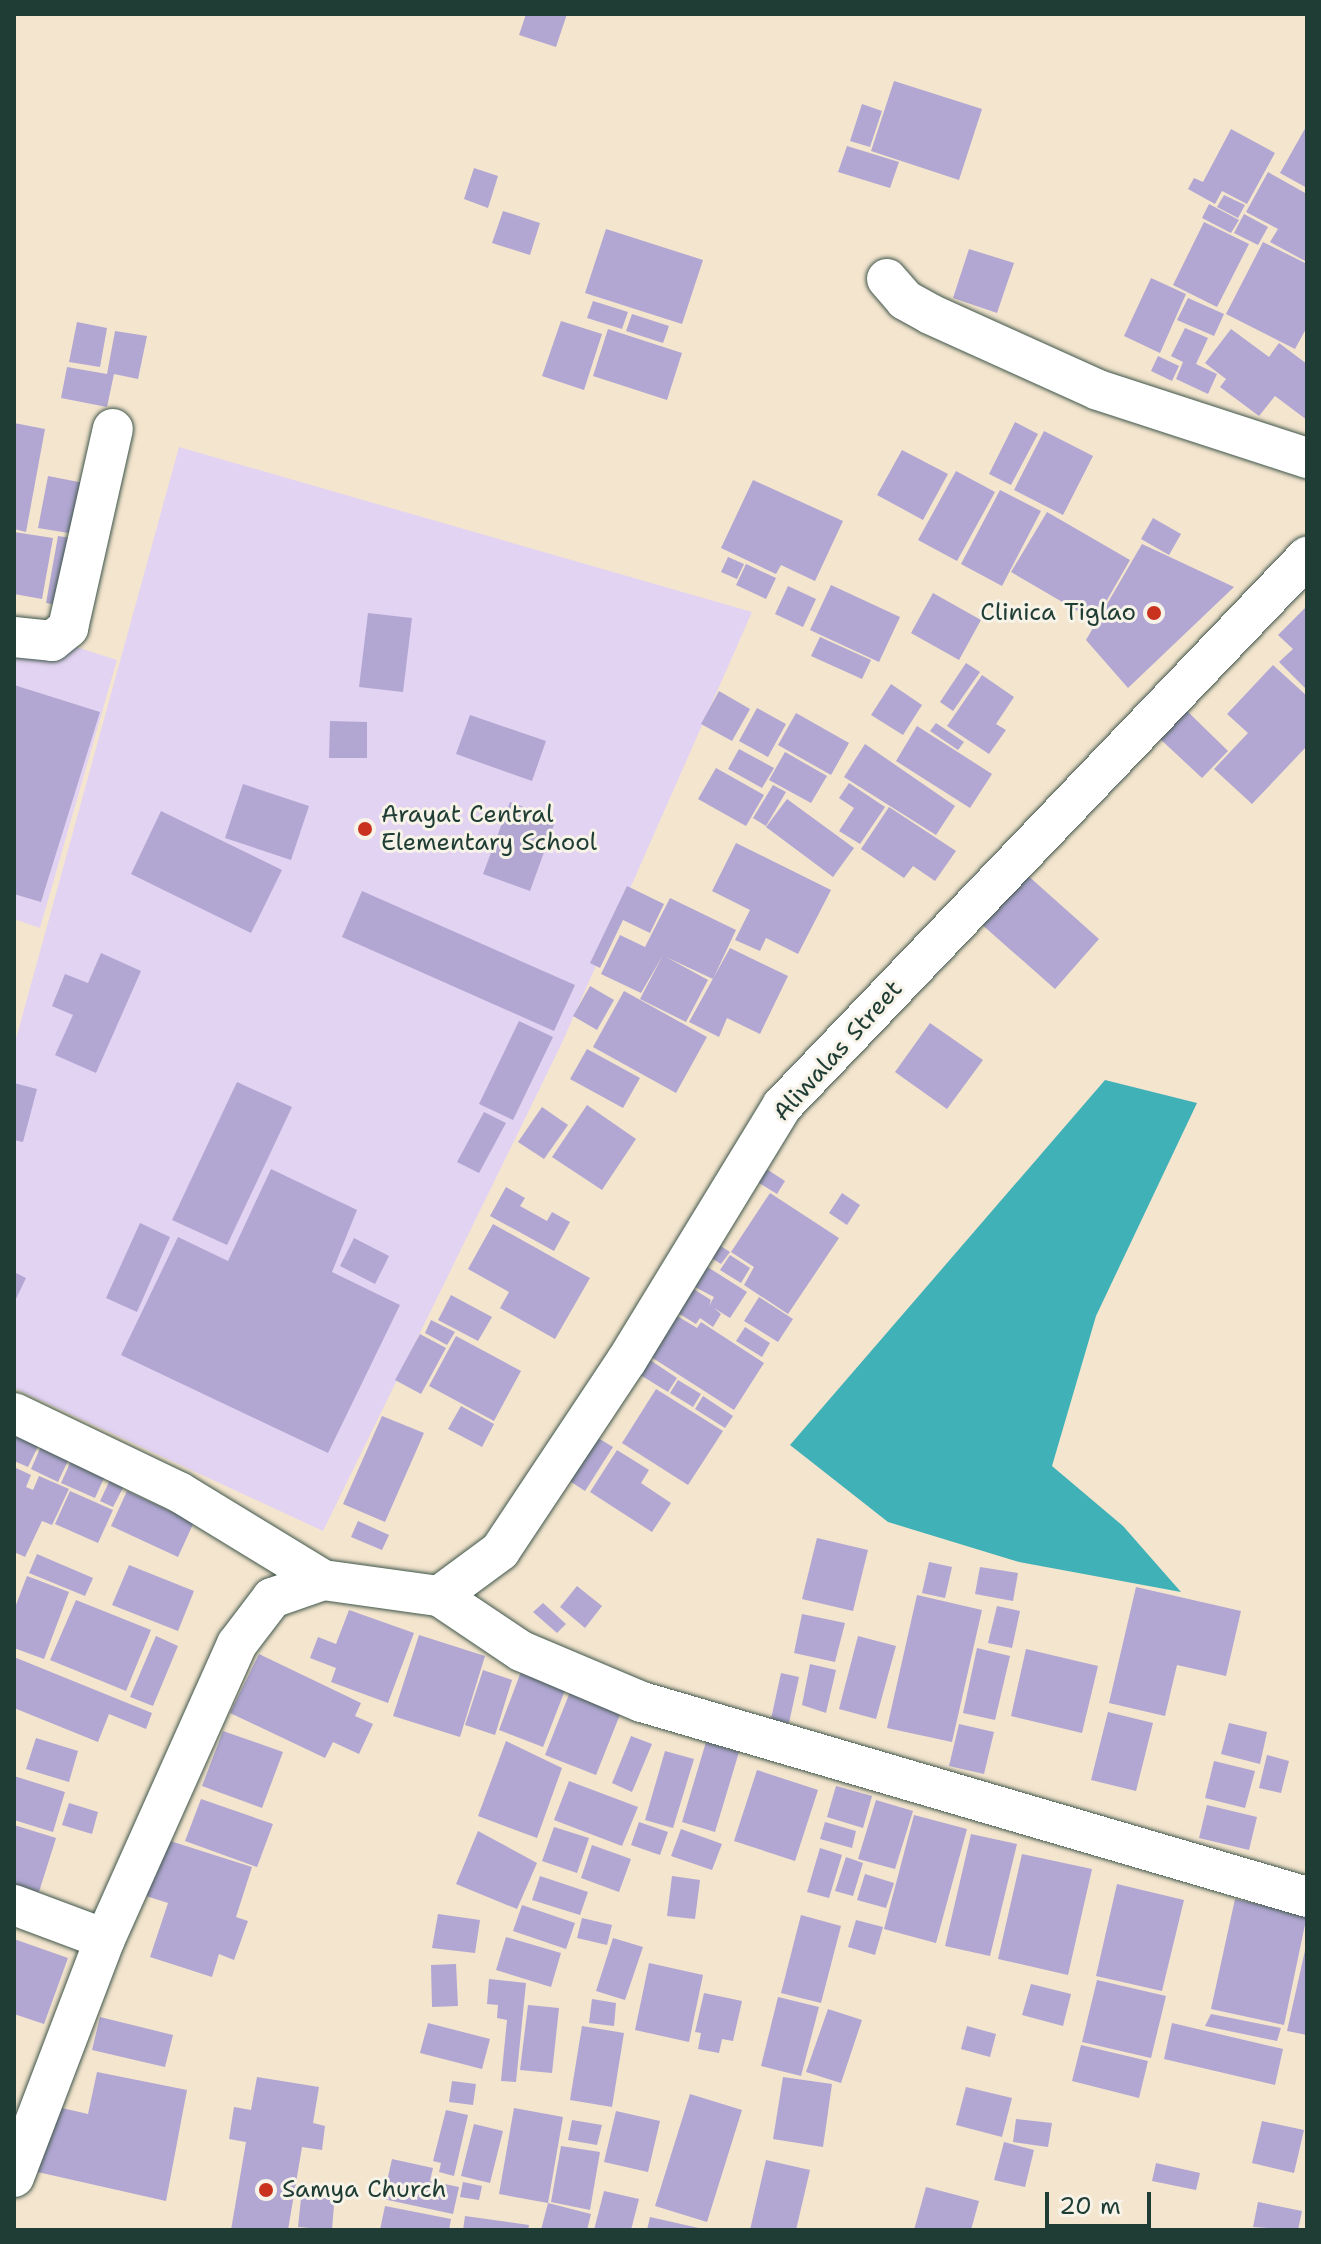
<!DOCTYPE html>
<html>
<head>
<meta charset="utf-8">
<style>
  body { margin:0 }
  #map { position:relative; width:1321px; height:2244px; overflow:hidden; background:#f4e5ce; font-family:"Shantell Sans",sans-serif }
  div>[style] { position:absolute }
  .built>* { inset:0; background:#e3d3f2 }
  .water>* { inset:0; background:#41b1b8 }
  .building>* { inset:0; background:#b1a7d2 }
  .roads { filter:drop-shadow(0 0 2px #3f564b) drop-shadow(0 0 2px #3f564b) }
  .minor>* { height:40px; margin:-20px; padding:0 20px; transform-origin:20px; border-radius:20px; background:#fff }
  .dots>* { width:22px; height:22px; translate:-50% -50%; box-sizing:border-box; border:4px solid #f7f3e8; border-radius:50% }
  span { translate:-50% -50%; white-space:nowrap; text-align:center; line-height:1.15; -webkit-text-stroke:6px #f7f3e8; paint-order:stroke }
  .poi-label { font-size:24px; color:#1f3d34 }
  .right { translate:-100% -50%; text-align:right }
  .left { translate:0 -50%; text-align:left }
  .street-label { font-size:24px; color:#1f3d34 }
  .frame { position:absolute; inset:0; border:16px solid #1f3d34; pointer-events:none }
  .scale { position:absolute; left:1045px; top:2192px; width:106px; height:36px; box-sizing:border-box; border:4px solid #1f3d34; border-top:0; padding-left:10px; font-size:24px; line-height:28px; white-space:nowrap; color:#1f3d34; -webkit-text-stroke:6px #f7f3e8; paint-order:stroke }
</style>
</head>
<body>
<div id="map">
  <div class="built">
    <div style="clip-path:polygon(179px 447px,752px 612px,561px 1045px,323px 1531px,14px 1388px,14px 1046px)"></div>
    <div style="clip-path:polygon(14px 639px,70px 645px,117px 660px,40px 928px,14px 919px)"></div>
  </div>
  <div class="water">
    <div style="clip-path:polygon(1105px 1080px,1197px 1103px,1096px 1316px,1052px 1466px,1123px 1526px,1181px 1592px,1019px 1562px,888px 1522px,790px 1445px)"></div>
  </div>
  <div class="building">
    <div style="clip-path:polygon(526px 14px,567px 14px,556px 47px,519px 35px)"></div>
    <div style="clip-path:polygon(894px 81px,982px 109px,959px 180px,871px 151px)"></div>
    <div style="clip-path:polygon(862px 104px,882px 111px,870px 147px,850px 141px)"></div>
    <div style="clip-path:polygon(1307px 125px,1307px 188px,1280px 173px)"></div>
    <div style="clip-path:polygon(1231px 129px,1275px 153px,1247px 204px,1222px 191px,1215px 204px,1188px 189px,1194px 178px,1203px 182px)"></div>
    <div style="clip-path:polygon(847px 146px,899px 162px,890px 188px,838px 172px)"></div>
    <div style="clip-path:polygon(474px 168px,498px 176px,488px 208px,464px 199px)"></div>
    <div style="clip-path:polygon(1268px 172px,1307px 194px,1307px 262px,1270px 242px,1278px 229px,1246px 212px)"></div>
    <div style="clip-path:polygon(1224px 195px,1245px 205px,1238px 218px,1217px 207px)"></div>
    <div style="clip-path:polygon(1209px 204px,1239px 220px,1231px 233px,1202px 218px)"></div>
    <div style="clip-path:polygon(503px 211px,540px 223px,530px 255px,492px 243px)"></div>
    <div style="clip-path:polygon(1244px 214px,1268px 227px,1258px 245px,1234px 233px)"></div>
    <div style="clip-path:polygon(1204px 222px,1249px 244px,1217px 307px,1173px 285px)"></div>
    <div style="clip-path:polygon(606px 229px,703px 260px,682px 324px,585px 293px)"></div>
    <div style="clip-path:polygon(1263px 242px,1307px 264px,1307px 327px,1295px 349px,1226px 314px)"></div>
    <div style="clip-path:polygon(969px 249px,1014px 263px,997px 313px,953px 298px)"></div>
    <div style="clip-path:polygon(1151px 278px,1186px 294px,1160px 353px,1124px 336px)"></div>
    <div style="clip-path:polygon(1188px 298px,1224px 314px,1214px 336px,1177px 320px)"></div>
    <div style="clip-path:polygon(593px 301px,628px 312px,622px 329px,587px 318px)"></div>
    <div style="clip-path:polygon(632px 314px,669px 326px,663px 343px,626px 331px)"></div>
    <div style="clip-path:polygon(561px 321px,602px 334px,584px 390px,542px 376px)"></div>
    <div style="clip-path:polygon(77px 322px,107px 328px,100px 367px,69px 362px)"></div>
    <div style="clip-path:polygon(1185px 328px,1208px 338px,1196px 364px,1217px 374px,1208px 394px,1176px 379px,1183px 362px,1171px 356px)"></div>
    <div style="clip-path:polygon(608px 329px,682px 353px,667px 400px,593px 376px)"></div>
    <div style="clip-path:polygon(1231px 329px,1269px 357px,1279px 343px,1307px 364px,1307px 420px,1275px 396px,1259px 416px,1220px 387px,1226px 379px,1205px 363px)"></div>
    <div style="clip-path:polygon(115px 331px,147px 336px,138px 379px,114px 374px,107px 407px,61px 398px,67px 367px,107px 374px)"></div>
    <div style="clip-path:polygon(1158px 356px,1179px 366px,1172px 381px,1151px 371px)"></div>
    <div style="clip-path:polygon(1015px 422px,1038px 434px,1011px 485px,989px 474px)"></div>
    <div style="clip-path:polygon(14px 423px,45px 429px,26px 532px,14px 529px)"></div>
    <div style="clip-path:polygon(1044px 431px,1093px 456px,1063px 515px,1014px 490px)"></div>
    <div style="clip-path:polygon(902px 450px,948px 474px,923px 520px,877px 495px)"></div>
    <div style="clip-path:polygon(956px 471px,995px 492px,957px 561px,918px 540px)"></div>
    <div style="clip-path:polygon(48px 476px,84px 483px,75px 534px,38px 528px)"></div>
    <div style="clip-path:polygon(753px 480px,843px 521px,815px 581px,781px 565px,776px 574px,721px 548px)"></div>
    <div style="clip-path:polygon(1000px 490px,1041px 511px,1002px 586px,961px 564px)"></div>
    <div style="clip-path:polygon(1047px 512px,1130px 560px,1095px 621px,1011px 572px)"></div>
    <div style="clip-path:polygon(1153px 518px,1181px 534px,1169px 555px,1141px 539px)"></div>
    <div style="clip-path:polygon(14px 532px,53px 538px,42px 599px,14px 594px)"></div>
    <div style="clip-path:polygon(58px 536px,84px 540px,63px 606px,46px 603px)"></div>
    <div style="clip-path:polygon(1142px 544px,1234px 587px,1128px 688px,1086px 640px)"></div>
    <div style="clip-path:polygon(728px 557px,744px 564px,737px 579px,721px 572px)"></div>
    <div style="clip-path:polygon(746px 564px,776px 578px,766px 599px,736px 585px)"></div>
    <div style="clip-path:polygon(831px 585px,900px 617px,879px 662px,810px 630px)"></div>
    <div style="clip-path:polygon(788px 586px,816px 599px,803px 627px,775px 614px)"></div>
    <div style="clip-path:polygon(933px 593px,981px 620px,959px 660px,911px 633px)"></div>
    <div style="clip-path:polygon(1307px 606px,1307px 690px,1279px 662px,1293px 649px,1278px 635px)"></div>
    <div style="clip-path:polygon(368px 613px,412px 618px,403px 692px,359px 687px)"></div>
    <div style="clip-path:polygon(820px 637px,871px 660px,862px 679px,811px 656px)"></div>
    <div style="clip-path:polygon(966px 663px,980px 672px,953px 711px,940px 702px)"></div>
    <div style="clip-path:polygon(1273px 665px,1307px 696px,1307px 746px,1252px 804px,1214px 769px,1248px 733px,1227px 714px)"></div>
    <div style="clip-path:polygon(982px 675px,1014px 697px,996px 724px,1006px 730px,989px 754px,947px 726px)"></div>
    <div style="clip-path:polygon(891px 684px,922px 705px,903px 735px,871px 715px)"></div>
    <div style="clip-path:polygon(14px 685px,100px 712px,41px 902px,14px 894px)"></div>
    <div style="clip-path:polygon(719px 691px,750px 709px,732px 741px,701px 724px)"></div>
    <div style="clip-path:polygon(757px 708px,786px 724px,768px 757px,739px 741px)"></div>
    <div style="clip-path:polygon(1184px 708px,1228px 751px,1202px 778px,1158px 737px)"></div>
    <div style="clip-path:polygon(796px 713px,849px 743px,831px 775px,778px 745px)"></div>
    <div style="clip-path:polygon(470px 715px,546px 741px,532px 781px,456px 754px)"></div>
    <div style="clip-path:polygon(330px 721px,367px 722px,367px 758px,329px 758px)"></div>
    <div style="clip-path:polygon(936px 723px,964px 742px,958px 750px,930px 731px)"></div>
    <div style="clip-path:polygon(917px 726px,992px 774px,970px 808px,896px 761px)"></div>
    <div style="clip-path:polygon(865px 744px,955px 806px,936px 835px,844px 777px)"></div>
    <div style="clip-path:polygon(739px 749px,774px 768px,762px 788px,728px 769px)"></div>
    <div style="clip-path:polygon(785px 752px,827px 776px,811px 803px,769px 780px)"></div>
    <div style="clip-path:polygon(716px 768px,764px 795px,746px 826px,698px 799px)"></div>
    <div style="clip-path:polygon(849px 783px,885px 807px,860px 844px,839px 831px,854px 808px,839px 798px)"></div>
    <div style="clip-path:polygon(243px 784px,309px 806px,291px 860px,225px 838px)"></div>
    <div style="clip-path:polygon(773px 785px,786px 792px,766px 826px,753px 818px)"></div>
    <div style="clip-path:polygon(787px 799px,854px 848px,833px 877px,766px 827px)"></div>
    <div style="clip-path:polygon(510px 802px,556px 819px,530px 891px,483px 874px)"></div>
    <div style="clip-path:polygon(889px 807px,956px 851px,935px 881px,913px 866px,904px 878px,861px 849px)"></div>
    <div style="clip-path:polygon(161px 811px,282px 870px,251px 933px,131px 874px)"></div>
    <div style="clip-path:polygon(736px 843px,831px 890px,798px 954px,766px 938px,760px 951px,735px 940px,750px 910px,712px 891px)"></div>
    <div style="clip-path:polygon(1016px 865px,1099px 939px,1055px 989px,979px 922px)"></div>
    <div style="clip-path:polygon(627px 886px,664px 904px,650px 933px,623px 920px,600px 968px,590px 963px)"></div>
    <div style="clip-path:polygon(362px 891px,575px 985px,554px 1031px,342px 937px)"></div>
    <div style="clip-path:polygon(670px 898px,736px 930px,713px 979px,666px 957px,708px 980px,686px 1022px,640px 999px,663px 955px,641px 993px,601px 974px,620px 935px,645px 947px)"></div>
    <div style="clip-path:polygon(730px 948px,788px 976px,760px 1034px,727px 1018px,719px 1037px,689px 1022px)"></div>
    <div style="clip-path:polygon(101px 953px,141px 971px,96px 1073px,55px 1055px,73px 1015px,52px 1006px,65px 974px,88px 983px)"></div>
    <div style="clip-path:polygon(590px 986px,614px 1000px,597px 1030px,573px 1016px)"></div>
    <div style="clip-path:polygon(624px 991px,707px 1037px,676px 1093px,593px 1047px)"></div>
    <div style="clip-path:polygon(519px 1021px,553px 1037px,513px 1120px,479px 1104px)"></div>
    <div style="clip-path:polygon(930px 1023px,983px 1060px,947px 1109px,895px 1072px)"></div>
    <div style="clip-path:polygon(587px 1049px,640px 1078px,623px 1108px,570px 1079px)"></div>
    <div style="clip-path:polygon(237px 1082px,292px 1107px,227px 1245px,172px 1220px)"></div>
    <div style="clip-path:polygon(14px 1083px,37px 1089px,23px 1142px,14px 1140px)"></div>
    <div style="clip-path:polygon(587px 1105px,636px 1139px,602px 1190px,552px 1157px)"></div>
    <div style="clip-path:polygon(542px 1107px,568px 1125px,544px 1159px,518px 1142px)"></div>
    <div style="clip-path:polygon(484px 1112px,506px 1123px,479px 1173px,457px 1162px)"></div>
    <div style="clip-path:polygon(765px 1168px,785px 1181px,777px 1194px,756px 1181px)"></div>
    <div style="clip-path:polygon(271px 1169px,357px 1210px,332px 1272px,400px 1305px,328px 1453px,121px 1355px,178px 1237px,228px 1261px)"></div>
    <div style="clip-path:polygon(506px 1187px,525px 1198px,520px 1206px,547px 1221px,552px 1212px,570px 1222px,554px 1251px,490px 1216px)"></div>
    <div style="clip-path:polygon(770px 1193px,839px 1238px,788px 1314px,744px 1285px,754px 1267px,731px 1252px)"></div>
    <div style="clip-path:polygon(842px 1193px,860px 1205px,847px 1225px,829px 1213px)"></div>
    <div style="clip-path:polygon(140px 1223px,170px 1237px,137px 1312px,106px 1298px)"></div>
    <div style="clip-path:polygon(493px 1224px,590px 1278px,555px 1339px,500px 1308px,509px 1292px,468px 1269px)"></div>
    <div style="clip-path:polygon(354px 1238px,389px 1256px,375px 1284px,340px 1266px)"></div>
    <div style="clip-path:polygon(713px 1241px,730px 1252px,721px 1264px,705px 1254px)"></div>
    <div style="clip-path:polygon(730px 1255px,750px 1268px,741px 1283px,720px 1270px)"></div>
    <div style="clip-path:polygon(706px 1266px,747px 1292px,730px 1318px,714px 1308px,721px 1314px,713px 1327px,700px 1318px,696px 1324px,668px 1307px,684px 1283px,711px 1300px,709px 1306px,714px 1297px,693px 1286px)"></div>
    <div style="clip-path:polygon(14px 1272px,26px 1278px,14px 1303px)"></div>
    <div style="clip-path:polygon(451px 1295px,492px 1317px,478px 1341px,438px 1320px)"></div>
    <div style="clip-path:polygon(759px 1297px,793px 1319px,778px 1342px,744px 1321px)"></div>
    <div style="clip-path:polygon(674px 1314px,697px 1328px,701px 1322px,764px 1363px,734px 1410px,648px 1355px)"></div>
    <div style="clip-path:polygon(431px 1320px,455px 1332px,447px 1345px,425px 1333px)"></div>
    <div style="clip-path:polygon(745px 1327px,770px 1343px,762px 1357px,736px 1341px)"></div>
    <div style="clip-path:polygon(420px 1334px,446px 1348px,421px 1394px,395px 1380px)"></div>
    <div style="clip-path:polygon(456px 1336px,521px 1371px,494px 1421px,429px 1386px)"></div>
    <div style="clip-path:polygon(647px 1358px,677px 1378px,668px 1392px,637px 1373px)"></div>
    <div style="clip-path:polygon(678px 1380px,701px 1394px,693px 1407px,670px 1393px)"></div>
    <div style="clip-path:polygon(656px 1389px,723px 1431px,688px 1485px,622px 1443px)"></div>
    <div style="clip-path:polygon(703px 1396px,733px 1416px,725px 1428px,695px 1409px)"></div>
    <div style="clip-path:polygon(461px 1406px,494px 1424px,482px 1447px,448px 1429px)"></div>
    <div style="clip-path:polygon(382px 1416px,424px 1433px,385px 1522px,343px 1504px)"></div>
    <div style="clip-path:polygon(22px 1424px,44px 1434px,28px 1467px,14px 1461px,14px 1441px)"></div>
    <div style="clip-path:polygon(46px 1435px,74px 1448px,58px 1482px,31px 1469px)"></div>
    <div style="clip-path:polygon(593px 1435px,613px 1447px,585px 1491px,565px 1478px)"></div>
    <div style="clip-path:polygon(617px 1450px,649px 1470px,641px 1483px,671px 1503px,652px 1532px,590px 1492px)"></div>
    <div style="clip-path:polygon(75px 1452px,109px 1467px,95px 1498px,61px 1483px)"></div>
    <div style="clip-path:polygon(14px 1467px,31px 1475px,26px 1487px,33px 1490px,39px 1476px,69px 1489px,52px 1525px,42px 1521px,25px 1557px,14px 1552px)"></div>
    <div style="clip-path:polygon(110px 1480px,124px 1486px,113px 1507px,100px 1501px)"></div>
    <div style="clip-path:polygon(70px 1491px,113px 1510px,98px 1543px,55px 1524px)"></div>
    <div style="clip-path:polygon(127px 1491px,194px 1522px,178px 1557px,111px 1526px)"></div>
    <div style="clip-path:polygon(358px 1521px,389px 1535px,382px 1550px,351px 1537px)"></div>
    <div style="clip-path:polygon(817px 1538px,868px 1550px,853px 1611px,802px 1599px)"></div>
    <div style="clip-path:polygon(37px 1554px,93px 1578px,85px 1596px,29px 1573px)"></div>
    <div style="clip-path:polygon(929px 1562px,952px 1567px,945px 1598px,922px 1593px)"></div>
    <div style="clip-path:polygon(129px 1565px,194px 1591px,178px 1631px,112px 1605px)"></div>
    <div style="clip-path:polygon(980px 1567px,1018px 1573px,1013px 1601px,975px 1594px)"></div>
    <div style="clip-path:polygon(27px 1576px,69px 1592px,44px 1659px,14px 1648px,14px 1610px)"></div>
    <div style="clip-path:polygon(577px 1586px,602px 1606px,585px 1628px,560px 1607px)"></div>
    <div style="clip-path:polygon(1136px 1587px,1241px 1611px,1226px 1676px,1177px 1665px,1165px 1716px,1109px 1703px)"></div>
    <div style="clip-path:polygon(917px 1595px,982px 1610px,952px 1742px,887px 1728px)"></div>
    <div style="clip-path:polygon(76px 1600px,151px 1630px,126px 1691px,50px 1660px)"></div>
    <div style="clip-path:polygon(543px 1603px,566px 1624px,557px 1633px,533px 1612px)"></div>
    <div style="clip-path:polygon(997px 1606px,1020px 1611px,1012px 1648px,988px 1643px)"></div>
    <div style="clip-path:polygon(349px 1610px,414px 1633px,388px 1703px,331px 1682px,336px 1668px,310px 1658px,318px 1637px,336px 1644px)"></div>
    <div style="clip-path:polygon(802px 1614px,845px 1623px,835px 1662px,794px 1653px)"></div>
    <div style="clip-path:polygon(419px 1635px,485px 1656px,460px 1737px,393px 1716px)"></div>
    <div style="clip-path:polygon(156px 1636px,178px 1646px,153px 1706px,130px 1697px)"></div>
    <div style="clip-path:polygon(858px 1636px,896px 1646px,876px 1719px,839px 1709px)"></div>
    <div style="clip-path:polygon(977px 1648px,1010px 1656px,995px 1720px,963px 1713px)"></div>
    <div style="clip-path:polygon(1026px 1649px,1098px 1666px,1082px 1733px,1011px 1716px)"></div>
    <div style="clip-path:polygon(259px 1654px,361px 1703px,355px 1716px,373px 1724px,359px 1754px,333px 1742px,325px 1758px,230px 1713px)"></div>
    <div style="clip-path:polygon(14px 1657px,152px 1713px,146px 1729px,109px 1714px,98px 1742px,14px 1708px)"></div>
    <div style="clip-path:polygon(810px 1664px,836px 1670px,826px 1713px,802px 1705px)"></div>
    <div style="clip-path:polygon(522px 1669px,567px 1685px,543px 1747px,499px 1730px)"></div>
    <div style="clip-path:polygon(483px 1670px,512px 1680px,495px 1735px,465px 1725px)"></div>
    <div style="clip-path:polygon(781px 1673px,799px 1677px,789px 1723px,771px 1719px)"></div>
    <div style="clip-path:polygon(570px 1692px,621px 1712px,596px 1775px,545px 1755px)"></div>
    <div style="clip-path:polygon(1108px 1712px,1153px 1723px,1136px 1791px,1091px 1780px)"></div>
    <div style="clip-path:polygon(1229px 1723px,1267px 1732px,1260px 1764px,1221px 1754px)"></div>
    <div style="clip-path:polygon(959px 1724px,994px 1732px,984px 1774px,949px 1766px)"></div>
    <div style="clip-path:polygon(223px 1731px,283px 1752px,262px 1808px,202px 1786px)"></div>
    <div style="clip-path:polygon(631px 1736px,652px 1744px,632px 1792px,612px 1783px)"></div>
    <div style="clip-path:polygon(36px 1738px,78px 1751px,69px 1782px,26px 1769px)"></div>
    <div style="clip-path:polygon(506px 1741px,562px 1768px,537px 1838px,478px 1816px)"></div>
    <div style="clip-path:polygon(706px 1742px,739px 1752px,715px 1832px,682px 1822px)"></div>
    <div style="clip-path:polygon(665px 1751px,694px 1759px,673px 1828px,645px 1820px)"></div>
    <div style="clip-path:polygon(1267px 1755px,1289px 1761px,1281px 1793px,1259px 1788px)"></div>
    <div style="clip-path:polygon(1214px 1761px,1255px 1771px,1245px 1808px,1205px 1798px)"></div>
    <div style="clip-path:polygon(757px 1770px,818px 1790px,795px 1861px,734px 1841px)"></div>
    <div style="clip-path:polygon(14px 1776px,65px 1792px,53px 1832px,14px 1820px)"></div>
    <div style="clip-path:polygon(569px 1781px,638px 1807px,622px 1846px,554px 1820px)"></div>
    <div style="clip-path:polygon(836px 1786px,872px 1796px,863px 1828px,827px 1817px)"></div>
    <div style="clip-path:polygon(201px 1799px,273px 1824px,257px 1867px,185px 1841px)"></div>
    <div style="clip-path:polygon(876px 1800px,913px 1811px,895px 1869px,858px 1859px)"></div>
    <div style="clip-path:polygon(69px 1803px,98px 1812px,92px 1834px,62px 1825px)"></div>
    <div style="clip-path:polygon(1207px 1805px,1257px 1817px,1249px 1850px,1199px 1838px)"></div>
    <div style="clip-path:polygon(914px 1815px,967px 1829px,936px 1943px,884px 1929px)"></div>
    <div style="clip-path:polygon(639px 1822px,668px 1832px,660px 1855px,631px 1845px)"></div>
    <div style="clip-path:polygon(825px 1822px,856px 1831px,852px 1848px,820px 1839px)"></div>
    <div style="clip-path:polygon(14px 1825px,56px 1838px,39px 1892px,14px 1884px)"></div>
    <div style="clip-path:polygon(554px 1827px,589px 1838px,577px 1873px,542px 1861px)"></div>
    <div style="clip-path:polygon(681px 1829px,722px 1844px,712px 1870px,671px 1856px)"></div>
    <div style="clip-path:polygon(478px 1831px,537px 1863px,517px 1909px,456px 1884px)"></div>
    <div style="clip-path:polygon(971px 1834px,1017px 1844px,990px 1956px,945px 1946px)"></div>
    <div style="clip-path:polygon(164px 1839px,252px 1867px,236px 1917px,248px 1921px,234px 1960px,219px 1954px,212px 1977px,150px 1957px,168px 1903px,146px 1896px)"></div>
    <div style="clip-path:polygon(592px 1845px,631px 1859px,619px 1892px,581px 1878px)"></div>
    <div style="clip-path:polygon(820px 1848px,842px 1855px,829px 1898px,807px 1892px)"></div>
    <div style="clip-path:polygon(1022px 1854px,1092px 1869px,1068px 1975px,998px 1959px)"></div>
    <div style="clip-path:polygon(846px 1857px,863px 1863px,853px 1896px,835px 1891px)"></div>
    <div style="clip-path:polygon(865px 1874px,894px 1883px,886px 1908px,857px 1900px)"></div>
    <div style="clip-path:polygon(540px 1876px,588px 1892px,580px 1915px,532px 1900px)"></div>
    <div style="clip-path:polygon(672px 1876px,700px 1880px,695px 1919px,667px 1916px)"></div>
    <div style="clip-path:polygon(1117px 1884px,1184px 1900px,1162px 1991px,1096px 1976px)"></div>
    <div style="clip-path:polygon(1235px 1899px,1307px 1915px,1284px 2025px,1211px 2009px)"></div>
    <div style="clip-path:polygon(522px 1905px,575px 1923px,566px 1949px,513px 1931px)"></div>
    <div style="clip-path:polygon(438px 1914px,480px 1920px,475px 1953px,432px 1948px)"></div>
    <div style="clip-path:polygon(801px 1915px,841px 1926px,821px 2003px,781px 1993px)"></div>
    <div style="clip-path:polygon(582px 1918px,612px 1925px,607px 1945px,577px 1938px)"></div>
    <div style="clip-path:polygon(856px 1920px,883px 1927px,875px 1955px,848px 1947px)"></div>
    <div style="clip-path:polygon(506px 1937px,561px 1953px,551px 1987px,496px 1970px)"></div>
    <div style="clip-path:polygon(613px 1938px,643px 1947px,625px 2000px,596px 1991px)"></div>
    <div style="clip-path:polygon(14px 1939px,68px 1958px,44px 2024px,14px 2014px)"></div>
    <div style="clip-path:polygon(1306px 1946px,1307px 1946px,1307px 2035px,1287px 2031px)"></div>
    <div style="clip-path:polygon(649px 1963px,703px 1975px,689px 2042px,635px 2030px)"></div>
    <div style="clip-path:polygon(456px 1964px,458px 2006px,432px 2007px,431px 1965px)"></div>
    <div style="clip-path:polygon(489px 1979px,526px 1983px,516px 2082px,501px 2081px,507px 2020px,497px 2018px,498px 2005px,487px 2004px)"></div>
    <div style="clip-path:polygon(1097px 1980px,1166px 1996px,1151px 2058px,1082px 2042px)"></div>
    <div style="clip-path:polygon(1031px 1984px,1071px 1994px,1063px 2026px,1022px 2015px)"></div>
    <div style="clip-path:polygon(704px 1993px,742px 2001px,733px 2041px,722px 2039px,719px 2053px,698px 2049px,701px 2033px,695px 2032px)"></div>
    <div style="clip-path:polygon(778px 1997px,819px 2007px,801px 2076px,761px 2066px)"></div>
    <div style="clip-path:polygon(592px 1999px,616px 2003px,614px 2026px,589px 2023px)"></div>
    <div style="clip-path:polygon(528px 2005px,559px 2008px,552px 2073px,520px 2070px)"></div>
    <div style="clip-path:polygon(828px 2009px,862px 2020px,841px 2083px,806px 2072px)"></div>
    <div style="clip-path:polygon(1211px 2014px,1281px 2028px,1277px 2041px,1205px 2026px)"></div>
    <div style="clip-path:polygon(100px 2017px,173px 2035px,165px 2067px,92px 2050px)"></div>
    <div style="clip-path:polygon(428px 2023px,490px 2039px,482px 2069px,420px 2053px)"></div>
    <div style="clip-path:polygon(1172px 2023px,1283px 2049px,1275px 2085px,1164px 2059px)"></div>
    <div style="clip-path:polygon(582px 2026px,624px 2033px,612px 2107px,570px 2100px)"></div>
    <div style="clip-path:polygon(967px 2026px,996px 2034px,990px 2057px,961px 2049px)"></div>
    <div style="clip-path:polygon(1081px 2045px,1148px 2061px,1139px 2098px,1072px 2081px)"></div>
    <div style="clip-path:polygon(97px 2072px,187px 2090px,166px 2201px,33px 2171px,49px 2105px,88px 2114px)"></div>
    <div style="clip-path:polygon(257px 2077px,319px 2087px,313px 2123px,325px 2126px,322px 2150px,302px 2147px,288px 2230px,231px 2230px,246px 2142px,229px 2139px,234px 2107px,251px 2110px)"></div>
    <div style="clip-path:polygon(783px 2077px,832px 2084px,823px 2147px,773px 2139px)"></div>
    <div style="clip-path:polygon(452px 2081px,476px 2084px,473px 2105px,449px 2102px)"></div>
    <div style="clip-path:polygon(966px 2087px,1012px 2098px,1002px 2137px,956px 2125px)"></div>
    <div style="clip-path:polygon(690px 2094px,742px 2110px,707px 2222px,655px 2206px)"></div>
    <div style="clip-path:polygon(514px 2108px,563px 2117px,548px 2203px,499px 2194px)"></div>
    <div style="clip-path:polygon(446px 2110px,468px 2115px,454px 2176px,439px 2172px,441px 2163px,433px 2161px)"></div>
    <div style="clip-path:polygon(616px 2111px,660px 2121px,648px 2172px,604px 2162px)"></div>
    <div style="clip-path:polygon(1016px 2119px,1052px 2123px,1048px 2147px,1013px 2142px)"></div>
    <div style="clip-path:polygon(572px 2120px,602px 2125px,597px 2145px,568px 2140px)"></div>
    <div style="clip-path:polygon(1262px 2121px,1304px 2130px,1294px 2173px,1252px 2163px)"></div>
    <div style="clip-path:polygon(474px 2124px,503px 2131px,490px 2183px,461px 2176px)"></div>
    <div style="clip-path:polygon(1004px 2142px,1034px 2150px,1025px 2187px,994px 2180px)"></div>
    <div style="clip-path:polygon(561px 2146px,600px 2152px,590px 2210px,551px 2202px)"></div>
    <div style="clip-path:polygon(392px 2159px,433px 2168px,430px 2181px,459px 2187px,453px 2214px,383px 2199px)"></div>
    <div style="clip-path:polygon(766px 2160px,810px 2170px,796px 2230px,750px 2230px)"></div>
    <div style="clip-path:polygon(1156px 2163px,1200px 2173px,1196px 2190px,1152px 2181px)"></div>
    <div style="clip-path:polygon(463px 2182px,482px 2186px,479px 2200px,460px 2197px)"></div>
    <div style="clip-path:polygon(926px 2187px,979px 2201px,971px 2230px,914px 2230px)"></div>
    <div style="clip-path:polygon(302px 2189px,335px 2192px,332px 2230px,298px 2227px)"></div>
    <div style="clip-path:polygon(604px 2191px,639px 2199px,631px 2230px,594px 2230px)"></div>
    <div style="clip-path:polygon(1258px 2202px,1302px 2211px,1298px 2230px,1253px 2227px)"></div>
    <div style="clip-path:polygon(548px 2203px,591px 2214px,587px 2230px,541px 2230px)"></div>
    <div style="clip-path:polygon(385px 2206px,451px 2219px,449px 2230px,380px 2230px)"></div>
    <div style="clip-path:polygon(465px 2216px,529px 2225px,528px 2230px,463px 2230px)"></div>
    <div style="clip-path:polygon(650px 2217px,703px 2229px,703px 2230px,647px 2230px)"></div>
  </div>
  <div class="roads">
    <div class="minor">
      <div style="left:887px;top:279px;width:28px;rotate:49deg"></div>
      <div style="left:905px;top:300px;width:29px;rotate:29deg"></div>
      <div style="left:930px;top:314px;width:184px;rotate:24.3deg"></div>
      <div style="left:1098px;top:390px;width:220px;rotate:18deg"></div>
      <div style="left:14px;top:637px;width:38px;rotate:6deg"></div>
      <div style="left:52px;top:641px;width:21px;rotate:-39deg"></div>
      <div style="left:68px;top:628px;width:204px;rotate:-77.3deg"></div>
      <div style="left:14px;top:1413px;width:183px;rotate:25.6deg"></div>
      <div style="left:179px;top:1492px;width:169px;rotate:31.4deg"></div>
      <div style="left:323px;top:1580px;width:117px;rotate:7.9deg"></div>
      <div style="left:439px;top:1596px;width:99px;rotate:33.9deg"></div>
      <div style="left:521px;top:1651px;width:131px;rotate:22.9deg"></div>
      <div style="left:642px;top:1702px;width:693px;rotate:16.34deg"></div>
      <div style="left:439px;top:1596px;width:76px;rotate:-36.4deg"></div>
      <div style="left:500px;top:1551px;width:229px;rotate:-56.4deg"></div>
      <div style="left:627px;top:1360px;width:298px;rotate:-58.6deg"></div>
      <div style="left:782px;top:1106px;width:760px;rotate:-46.28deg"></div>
      <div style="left:14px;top:1905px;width:97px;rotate:20.5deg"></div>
      <div style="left:14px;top:2177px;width:255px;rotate:-69.1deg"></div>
      <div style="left:105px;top:1939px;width:323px;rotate:-65.9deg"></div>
      <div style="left:237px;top:1644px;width:58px;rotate:-52.7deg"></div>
      <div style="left:272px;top:1598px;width:54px;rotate:-19.4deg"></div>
    </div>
  </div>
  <div class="dots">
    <div style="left:1154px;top:613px;background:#c8321e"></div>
    <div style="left:365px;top:829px;background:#c8321e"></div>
    <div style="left:266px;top:2190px;background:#c8321e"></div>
  </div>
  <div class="poi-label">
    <span class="right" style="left:1136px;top:613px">Clinica Tiglao</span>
    <span class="left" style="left:381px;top:829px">Arayat Central<br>Elementary School</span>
    <span class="left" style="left:282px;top:2190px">Samya Church</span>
  </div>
  <div class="street-label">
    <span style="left:838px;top:1051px;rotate:-48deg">Aliwalas Street</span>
  </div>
  <div class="frame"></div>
  <div class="scale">20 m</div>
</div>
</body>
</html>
